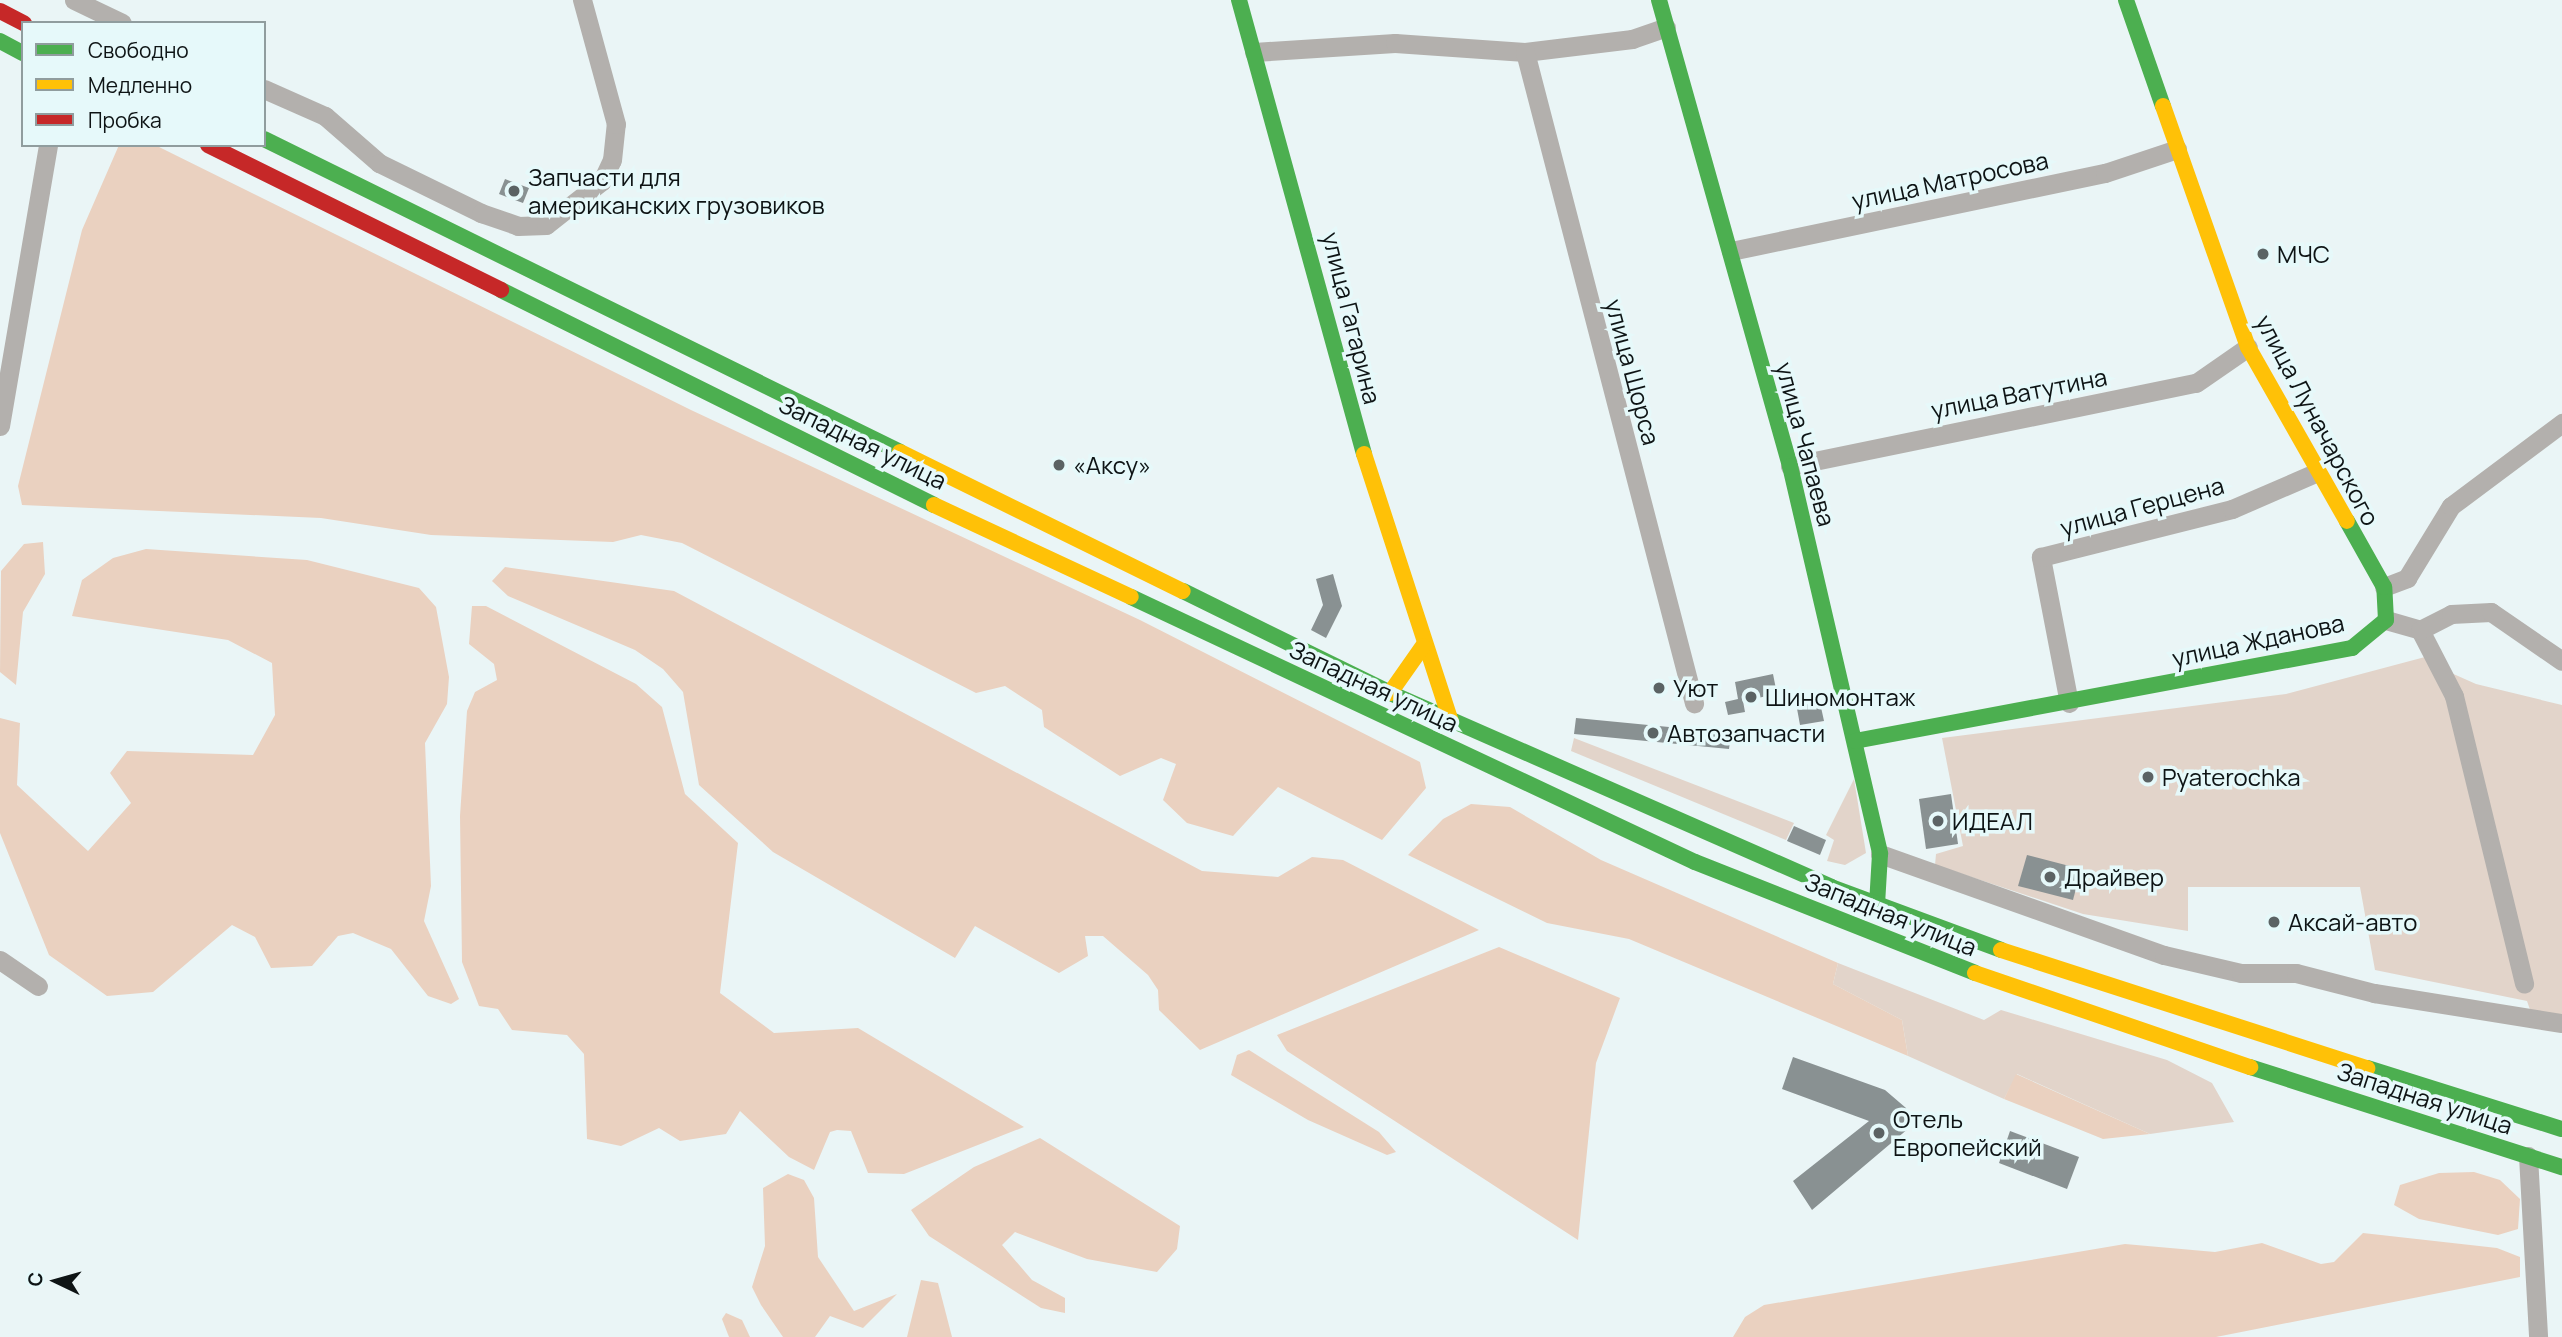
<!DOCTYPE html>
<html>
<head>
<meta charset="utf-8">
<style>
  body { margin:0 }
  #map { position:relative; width:2562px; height:1337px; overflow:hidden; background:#eaf5f6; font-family:Manrope,sans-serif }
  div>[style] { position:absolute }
  .green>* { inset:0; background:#e2d4ca }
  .forest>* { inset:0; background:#ead1c0 }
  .building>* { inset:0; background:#899192 }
  .street>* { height:19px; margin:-9.5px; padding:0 9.5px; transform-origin:9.5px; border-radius:9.5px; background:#b3b0ad }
  .fast>* { height:16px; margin:-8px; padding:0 8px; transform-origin:8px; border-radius:8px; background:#4caf50 }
  .slow>* { height:16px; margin:-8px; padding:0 8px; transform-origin:8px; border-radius:8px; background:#ffc107 }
  .jam>* { height:16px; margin:-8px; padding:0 8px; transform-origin:8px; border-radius:8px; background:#c62828 }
  .dots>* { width:19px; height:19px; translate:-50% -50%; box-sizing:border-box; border:4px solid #e6f9fa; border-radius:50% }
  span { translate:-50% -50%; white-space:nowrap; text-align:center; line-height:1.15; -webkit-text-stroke:7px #e6f9fa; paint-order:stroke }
  .poi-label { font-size:24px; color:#0e1415 }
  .left { translate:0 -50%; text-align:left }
  .street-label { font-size:24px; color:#0e1415 }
  .legend { position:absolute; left:21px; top:21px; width:245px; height:126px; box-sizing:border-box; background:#e6f9fa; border:2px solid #909d9e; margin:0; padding:9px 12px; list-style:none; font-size:21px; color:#0e1415 }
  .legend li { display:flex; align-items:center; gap:14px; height:35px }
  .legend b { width:35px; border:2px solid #909d9e }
  .north { position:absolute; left:21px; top:1246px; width:70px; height:70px; -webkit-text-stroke:5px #e6f9fa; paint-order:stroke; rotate:275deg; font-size:19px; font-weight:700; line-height:28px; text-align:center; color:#0e1415 }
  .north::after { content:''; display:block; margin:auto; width:24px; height:32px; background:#0e1415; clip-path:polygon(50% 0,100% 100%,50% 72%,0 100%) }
</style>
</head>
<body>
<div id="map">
  <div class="green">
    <div style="clip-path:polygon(2440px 653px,2449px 672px,2476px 684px,2562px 705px,2562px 1029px,2536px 1027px,2527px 1001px,2375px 970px,2360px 887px,2188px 887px,2188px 931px,2083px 914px,1935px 865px,1936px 854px,1963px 846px,1942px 738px,2286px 694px)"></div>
    <div style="clip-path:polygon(1574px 738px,1794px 823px,1786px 840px,1571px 751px)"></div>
    <div style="clip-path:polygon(1854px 779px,1866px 853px,1845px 865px,1827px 861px,1834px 840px,1826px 835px)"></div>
    <div style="clip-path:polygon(1838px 963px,1984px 1020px,2001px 1010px,2167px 1060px,2212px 1083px,2234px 1122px,2150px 1134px,2017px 1074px,2004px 1099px,1908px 1056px,1902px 1020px,1833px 984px)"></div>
  </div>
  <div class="forest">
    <div style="clip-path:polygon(119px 145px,155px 145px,691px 410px,1140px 620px,1420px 762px,1426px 788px,1382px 840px,1278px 787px,1233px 836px,1187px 823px,1163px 800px,1176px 764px,1161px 758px,1120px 776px,1044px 727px,1042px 710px,1005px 686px,976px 693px,682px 543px,641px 535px,613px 542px,431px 535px,321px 518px,22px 505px,18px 486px,82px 230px)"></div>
    <div style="clip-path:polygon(43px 542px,45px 574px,23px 612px,16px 685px,0 672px,1px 571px,24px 544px)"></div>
    <div style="clip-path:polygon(146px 549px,307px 560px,419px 588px,436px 607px,449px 677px,447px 704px,425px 743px,431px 886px,424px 921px,459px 999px,451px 1004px,428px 996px,391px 949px,353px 933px,338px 936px,312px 966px,271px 968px,255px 937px,232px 925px,153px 992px,107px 996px,49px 955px,0 833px,0 718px,20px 723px,17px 785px,88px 851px,131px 803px,110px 773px,127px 751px,253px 755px,275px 715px,272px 663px,228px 640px,72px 616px,82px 580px,113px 558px)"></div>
    <div style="clip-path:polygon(505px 567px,674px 591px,1202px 871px,1278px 877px,1312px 857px,1343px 860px,1479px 930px,1200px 1050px,1159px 1010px,1158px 990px,1148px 975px,1103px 936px,1085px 936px,1088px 956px,1059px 973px,975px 926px,955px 958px,773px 852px,699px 785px,683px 692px,663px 669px,635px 650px,508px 596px,492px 581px)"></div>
    <div style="clip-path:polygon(472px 606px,486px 606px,636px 684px,662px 707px,685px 794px,738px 843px,720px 993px,774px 1033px,858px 1028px,1024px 1127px,904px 1174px,868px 1173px,851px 1131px,837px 1130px,830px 1132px,814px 1170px,789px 1157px,740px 1111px,726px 1134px,680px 1141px,659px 1128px,621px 1146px,587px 1139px,584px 1054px,567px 1035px,512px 1030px,498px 1009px,479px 1006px,462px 962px,460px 816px,467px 711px,475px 692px,497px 680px,494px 664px,469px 644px)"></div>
    <div style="clip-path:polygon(1471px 804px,1510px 807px,1601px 860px,1838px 963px,1833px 984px,1902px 1020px,1908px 1056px,1629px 939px,1547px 923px,1408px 855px,1443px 819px)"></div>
    <div style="clip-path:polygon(1499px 947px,1620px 998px,1596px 1063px,1578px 1240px,1287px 1051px,1277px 1035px)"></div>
    <div style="clip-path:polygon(1249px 1050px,1379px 1132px,1396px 1152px,1387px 1155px,1308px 1120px,1231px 1075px,1237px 1055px)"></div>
    <div style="clip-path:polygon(2016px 1074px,2112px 1117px,2150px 1134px,2103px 1139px,2004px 1099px)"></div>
    <div style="clip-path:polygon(1040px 1138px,1180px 1226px,1177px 1249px,1157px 1272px,1087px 1259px,1015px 1232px,1002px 1245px,1032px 1280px,1065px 1298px,1065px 1313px,1041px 1308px,929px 1236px,911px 1210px,974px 1167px)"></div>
    <div style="clip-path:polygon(2474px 1172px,2500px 1180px,2520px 1199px,2518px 1229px,2498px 1235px,2419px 1219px,2394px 1205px,2400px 1185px,2439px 1173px)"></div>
    <div style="clip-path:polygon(788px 1174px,804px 1180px,814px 1198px,818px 1257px,854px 1311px,897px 1294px,863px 1328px,830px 1316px,815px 1337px,783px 1337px,761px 1305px,752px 1287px,765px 1246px,763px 1188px)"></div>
    <div style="clip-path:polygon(2363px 1233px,2497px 1248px,2520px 1257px,2520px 1277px,2216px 1337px,1733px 1337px,1745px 1317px,1764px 1305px,2125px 1244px,2215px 1252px,2262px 1243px,2321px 1264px,2334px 1262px)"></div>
    <div style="clip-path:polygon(921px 1280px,938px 1283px,952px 1337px,907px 1337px)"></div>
    <div style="clip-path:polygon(726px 1313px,742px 1320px,750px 1337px,729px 1337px,722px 1319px)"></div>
  </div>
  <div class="building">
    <div style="clip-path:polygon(505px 179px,529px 188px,523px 203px,499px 194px)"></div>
    <div style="clip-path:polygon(1333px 574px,1342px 606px,1326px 638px,1311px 630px,1323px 605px,1316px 579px)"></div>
    <div style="clip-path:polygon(1773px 674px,1777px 694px,1743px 701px,1745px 712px,1728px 715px,1725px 702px,1738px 699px,1735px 682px)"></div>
    <div style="clip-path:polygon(1819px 698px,1824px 721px,1800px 725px,1796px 703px)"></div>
    <div style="clip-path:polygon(1576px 718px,1731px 733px,1729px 749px,1574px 734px)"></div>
    <div style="clip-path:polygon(1951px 794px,1958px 844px,1926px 849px,1919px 799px)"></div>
    <div style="clip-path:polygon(1794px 826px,1826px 840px,1820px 855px,1787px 841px)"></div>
    <div style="clip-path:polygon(2027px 855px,2081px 869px,2073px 900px,2018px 886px)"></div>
    <div style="clip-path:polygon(1793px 1057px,1885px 1090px,1906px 1108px,1909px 1128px,1812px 1210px,1793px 1181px,1869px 1121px,1782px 1089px)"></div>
    <div style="clip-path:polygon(2010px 1131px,2079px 1157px,2067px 1189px,1999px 1163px)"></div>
  </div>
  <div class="street">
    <div style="left:74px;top:0;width:53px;rotate:25.6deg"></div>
    <div style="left:1254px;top:52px;width:141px;rotate:-3.7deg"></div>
    <div style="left:1395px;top:43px;width:130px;rotate:4deg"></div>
    <div style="left:1525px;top:52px;width:108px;rotate:-6.9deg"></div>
    <div style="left:1632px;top:39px;width:36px;rotate:-19deg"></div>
    <div style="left:1525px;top:52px;width:673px;rotate:75.45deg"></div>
    <div style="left:264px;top:89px;width:67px;rotate:23.9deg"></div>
    <div style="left:325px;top:116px;width:72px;rotate:41deg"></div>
    <div style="left:379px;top:163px;width:114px;rotate:26.1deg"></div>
    <div style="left:481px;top:213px;width:39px;rotate:19deg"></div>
    <div style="left:518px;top:226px;width:28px;rotate:-2deg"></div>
    <div style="left:546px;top:225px;width:71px;rotate:-38.2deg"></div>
    <div style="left:602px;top:181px;width:23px;rotate:-65deg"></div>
    <div style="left:612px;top:160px;width:36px;rotate:-84deg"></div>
    <div style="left:616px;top:124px;width:129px;rotate:-105.3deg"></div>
    <div style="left:1731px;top:251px;width:382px;rotate:-11.8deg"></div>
    <div style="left:2105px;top:173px;width:76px;rotate:-18.4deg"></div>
    <div style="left:0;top:426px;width:285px;rotate:-80.3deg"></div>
    <div style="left:1790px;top:466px;width:414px;rotate:-11.6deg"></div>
    <div style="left:2196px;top:383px;width:63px;rotate:-34.7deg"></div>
    <div style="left:2384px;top:587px;width:25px;rotate:-21deg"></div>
    <div style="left:2407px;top:578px;width:84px;rotate:-58.6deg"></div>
    <div style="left:2451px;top:506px;width:139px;rotate:-36.8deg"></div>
    <div style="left:2386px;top:620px;width:35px;rotate:16deg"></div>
    <div style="left:2420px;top:630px;width:74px;rotate:62.7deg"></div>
    <div style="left:2454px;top:696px;width:296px;rotate:76.3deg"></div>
    <div style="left:2420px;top:630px;width:35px;rotate:-27deg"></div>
    <div style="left:2451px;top:614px;width:40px;rotate:-2.9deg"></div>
    <div style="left:2491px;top:612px;width:86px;rotate:34.6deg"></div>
    <div style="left:2069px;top:703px;width:149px;rotate:-100.9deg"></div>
    <div style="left:2041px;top:557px;width:197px;rotate:-14.1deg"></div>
    <div style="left:2232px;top:509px;width:90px;rotate:-23.4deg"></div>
    <div style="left:1880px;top:854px;width:301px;rotate:19.6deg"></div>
    <div style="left:2164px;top:955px;width:79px;rotate:13.2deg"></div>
    <div style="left:2241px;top:973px;width:55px"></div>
    <div style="left:2296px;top:973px;width:81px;rotate:14.4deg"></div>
    <div style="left:2374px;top:993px;width:190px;rotate:9.1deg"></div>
    <div style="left:0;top:960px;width:46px;rotate:34.4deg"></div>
    <div style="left:2528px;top:1156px;width:181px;rotate:86.8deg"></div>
  </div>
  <div class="fast">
    <div style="left:1239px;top:0;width:471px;rotate:74.6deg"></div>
    <div style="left:1659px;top:0;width:484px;rotate:74.3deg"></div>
    <div style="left:1790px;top:466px;width:398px;rotate:76.9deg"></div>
    <div style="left:1880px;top:854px;width:51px;rotate:93.4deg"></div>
    <div style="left:2126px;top:0;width:112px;rotate:70.8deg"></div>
    <div style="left:0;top:41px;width:26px;rotate:28deg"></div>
    <div style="left:264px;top:139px;width:709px;rotate:26.2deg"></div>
    <div style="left:501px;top:290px;width:483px;rotate:26.4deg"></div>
    <div style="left:1183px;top:591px;width:231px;rotate:26.2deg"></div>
    <div style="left:1390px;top:693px;width:482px;rotate:23.7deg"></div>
    <div style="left:1831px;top:887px;width:181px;rotate:20.3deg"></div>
    <div style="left:1131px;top:597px;width:623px;rotate:25.17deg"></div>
    <div style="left:1695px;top:862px;width:301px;rotate:21.6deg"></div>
    <div style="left:1855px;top:741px;width:506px;rotate:-10.6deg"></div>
    <div style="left:2352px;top:648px;width:44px;rotate:-39.5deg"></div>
    <div style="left:2386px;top:620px;width:33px;rotate:-93deg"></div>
    <div style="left:2384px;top:587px;width:76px;rotate:-119.3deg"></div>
    <div style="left:2250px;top:1067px;width:328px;rotate:17.8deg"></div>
    <div style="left:2367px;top:1068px;width:204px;rotate:17.4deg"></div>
  </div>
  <div class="slow">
    <div style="left:2163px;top:106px;width:256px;rotate:70.6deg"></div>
    <div style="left:2248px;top:347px;width:200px;rotate:60.4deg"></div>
    <div style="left:900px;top:452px;width:315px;rotate:26.2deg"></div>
    <div style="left:1364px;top:454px;width:281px;rotate:72deg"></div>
    <div style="left:934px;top:505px;width:217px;rotate:25deg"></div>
    <div style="left:1390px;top:693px;width:57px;rotate:-54.9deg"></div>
    <div style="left:2001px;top:950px;width:385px;rotate:17.9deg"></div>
    <div style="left:1975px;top:973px;width:291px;rotate:18.9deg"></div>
  </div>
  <div class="jam">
    <div style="left:0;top:11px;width:27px;rotate:27deg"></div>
    <div style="left:208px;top:145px;width:327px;rotate:26.3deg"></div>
  </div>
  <div class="dots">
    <div style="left:514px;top:191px;background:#5b6364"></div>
    <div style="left:2263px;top:254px;background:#5b6364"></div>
    <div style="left:1059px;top:465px;background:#5b6364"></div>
    <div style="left:1659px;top:688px;background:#5b6364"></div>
    <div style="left:1751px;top:697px;background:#5b6364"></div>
    <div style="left:1653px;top:733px;background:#5b6364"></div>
    <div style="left:2148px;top:777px;background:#5b6364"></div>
    <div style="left:1938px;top:821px;background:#5b6364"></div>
    <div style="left:2050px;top:877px;background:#5b6364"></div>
    <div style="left:2274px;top:922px;background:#5b6364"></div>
    <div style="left:1879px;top:1133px;background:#5b6364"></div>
  </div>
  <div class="poi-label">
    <span class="left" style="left:528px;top:191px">Запчасти для<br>американских грузовиков</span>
    <span class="left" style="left:2277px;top:254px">МЧС</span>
    <span class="left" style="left:1073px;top:465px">«Аксу»</span>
    <span class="left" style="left:1673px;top:688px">Уют</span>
    <span class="left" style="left:1765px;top:697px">Шиномонтаж</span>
    <span class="left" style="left:1667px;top:733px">Автозапчасти</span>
    <span class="left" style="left:2162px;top:777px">Pyaterochka</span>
    <span class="left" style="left:1952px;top:821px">ИДЕАЛ</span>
    <span class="left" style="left:2064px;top:877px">Драйвер</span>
    <span class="left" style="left:2288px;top:922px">Аксай-авто</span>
    <span class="left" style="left:1893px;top:1133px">Отель<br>Европейский</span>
  </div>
  <div class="street-label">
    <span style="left:1950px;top:180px;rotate:-12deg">улица Матросова</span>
    <span style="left:1352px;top:318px;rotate:76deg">улица Гагарина</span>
    <span style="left:1633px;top:372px;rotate:75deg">улица Щорса</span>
    <span style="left:2019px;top:393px;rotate:-11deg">улица Ватутина</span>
    <span style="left:2318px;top:420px;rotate:62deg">улица Луначарского</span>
    <span style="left:863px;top:442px;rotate:26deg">Западная улица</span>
    <span style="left:1806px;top:444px;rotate:75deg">улица Чапаева</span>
    <span style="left:2142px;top:506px;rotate:-15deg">улица Герцена</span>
    <span style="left:2258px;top:640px;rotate:-12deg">улица Жданова</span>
    <span style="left:1374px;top:686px;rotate:25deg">Западная улица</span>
    <span style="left:1891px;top:914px;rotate:22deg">Западная улица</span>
    <span style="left:2425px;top:1098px;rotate:18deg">Западная улица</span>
  </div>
  <ul class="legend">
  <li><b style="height:9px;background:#4caf50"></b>Свободно</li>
  <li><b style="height:9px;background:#ffc107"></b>Медленно</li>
  <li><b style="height:9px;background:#c62828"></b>Пробка</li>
  </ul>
  <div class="north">С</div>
</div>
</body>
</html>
